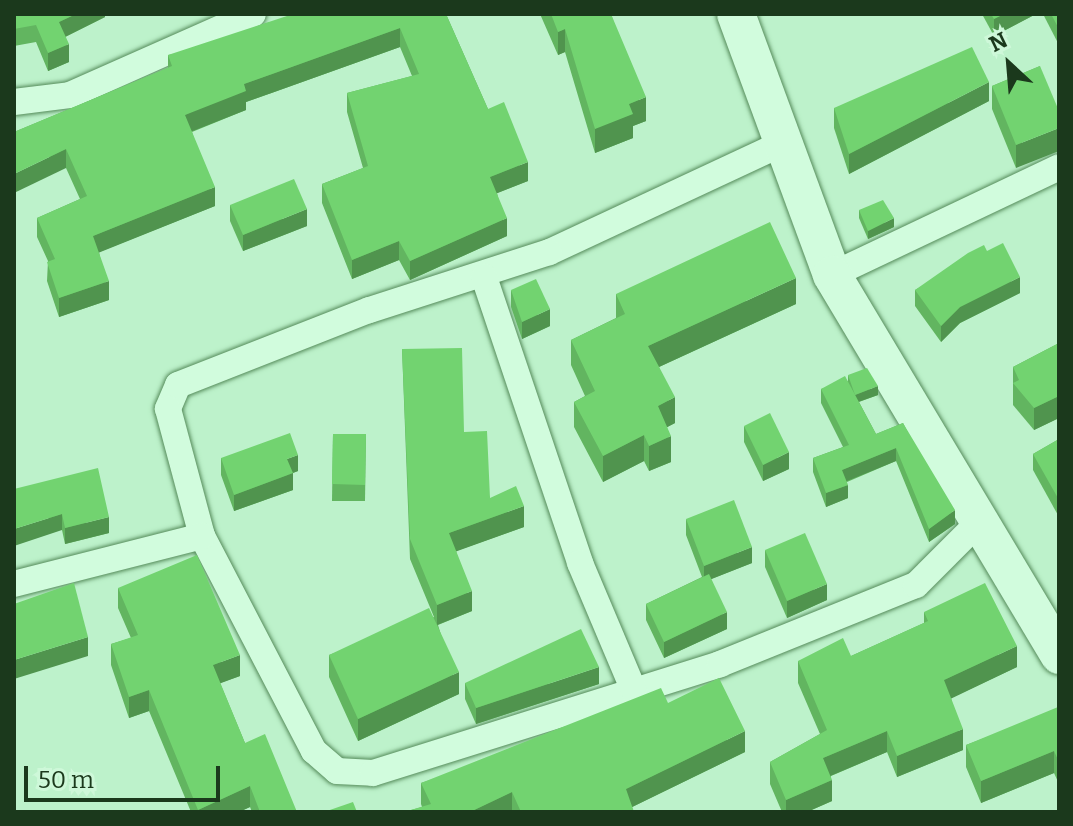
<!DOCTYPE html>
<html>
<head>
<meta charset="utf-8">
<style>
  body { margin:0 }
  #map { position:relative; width:1073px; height:826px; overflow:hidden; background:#bdf2cb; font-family:Bitter,serif }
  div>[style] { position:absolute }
  .roads { filter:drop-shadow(0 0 2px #558b5a) drop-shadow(0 0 2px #558b5a) }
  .street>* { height:26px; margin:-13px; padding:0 13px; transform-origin:13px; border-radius:13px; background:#d1fcdd }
  .secondary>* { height:38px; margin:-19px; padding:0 19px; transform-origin:19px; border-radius:19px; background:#d1fcdd }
  .wall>* { inset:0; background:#62b560 }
  .shaded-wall>* { inset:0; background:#50944e }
  .building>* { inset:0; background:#72d370 }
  span { translate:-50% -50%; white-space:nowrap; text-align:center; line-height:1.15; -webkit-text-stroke:8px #cef8d9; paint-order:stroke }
  .frame { position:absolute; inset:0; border:16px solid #1b391c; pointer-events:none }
  .north { position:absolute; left:969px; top:24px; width:80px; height:80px; -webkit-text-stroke:6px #cef8d9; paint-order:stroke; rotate:334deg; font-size:22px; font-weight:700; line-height:32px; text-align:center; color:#1b391c }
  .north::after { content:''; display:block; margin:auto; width:28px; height:36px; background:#1b391c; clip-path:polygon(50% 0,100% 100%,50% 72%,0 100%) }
  .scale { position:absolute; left:24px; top:766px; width:196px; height:36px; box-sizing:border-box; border:4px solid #1b391c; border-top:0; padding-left:10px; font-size:24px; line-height:28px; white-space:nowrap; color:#1b391c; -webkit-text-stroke:6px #cef8d9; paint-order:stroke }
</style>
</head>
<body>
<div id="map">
  <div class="roads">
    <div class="street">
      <div style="left:14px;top:102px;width:56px;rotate:-7.1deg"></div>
      <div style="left:70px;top:95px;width:200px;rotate:-23.9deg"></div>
      <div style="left:781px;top:144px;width:256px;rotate:155deg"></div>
      <div style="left:549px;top:252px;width:189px;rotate:162.1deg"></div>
      <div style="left:369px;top:310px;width:205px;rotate:158.6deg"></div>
      <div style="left:178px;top:385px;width:26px;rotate:113deg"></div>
      <div style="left:168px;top:409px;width:131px;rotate:75deg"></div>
      <div style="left:202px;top:536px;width:242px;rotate:62.5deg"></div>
      <div style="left:314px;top:751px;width:30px;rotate:41deg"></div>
      <div style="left:337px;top:771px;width:36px;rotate:3deg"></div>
      <div style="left:373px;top:773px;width:364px;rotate:-17.4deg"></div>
      <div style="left:720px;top:664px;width:211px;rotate:-22deg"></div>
      <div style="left:916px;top:585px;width:86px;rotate:-45deg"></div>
      <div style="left:832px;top:275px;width:251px;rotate:-25.4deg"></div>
      <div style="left:484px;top:277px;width:302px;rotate:71.4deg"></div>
      <div style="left:580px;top:563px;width:139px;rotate:67.1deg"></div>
      <div style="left:14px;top:584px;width:194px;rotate:-14.3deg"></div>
    </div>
    <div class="secondary">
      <div style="left:736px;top:14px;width:278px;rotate:69.8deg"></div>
      <div style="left:832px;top:275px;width:443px;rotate:59.1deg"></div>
    </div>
  </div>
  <div class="wall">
    <div style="clip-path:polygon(14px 14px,105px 14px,105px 17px,65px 37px,69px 62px,48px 71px,36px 42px,14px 46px)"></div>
    <div style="clip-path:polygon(446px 14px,488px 109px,528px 181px,497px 193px,507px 236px,410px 280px,399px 260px,352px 279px,322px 203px,322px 184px,363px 168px,347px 112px,347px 93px,412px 76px,400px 47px,246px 102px,246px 110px,192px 132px,215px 206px,99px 252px,109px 300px,59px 317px,47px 281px,48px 261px,37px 237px,37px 218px,80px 199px,66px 168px,14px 132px,168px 68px,168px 55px)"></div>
    <div style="clip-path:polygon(540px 14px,611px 14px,646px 121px,633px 126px,633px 138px,595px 153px,565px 52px,558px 55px)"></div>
    <div style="clip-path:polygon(982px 14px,1036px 14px,994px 36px)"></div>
    <div style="clip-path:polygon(1043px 14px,1059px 14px,1059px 45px)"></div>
    <div style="clip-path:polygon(1040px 66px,1016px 168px,992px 109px,992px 86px)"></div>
    <div style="clip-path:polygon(989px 101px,849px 174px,834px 128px,834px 108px)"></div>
    <div style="clip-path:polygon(230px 205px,307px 226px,243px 251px,230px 221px)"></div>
    <div style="clip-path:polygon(859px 210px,894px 227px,868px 239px,859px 218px)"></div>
    <div style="clip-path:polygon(987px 251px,1020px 293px,960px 323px,941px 342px,915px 306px,915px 290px)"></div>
    <div style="clip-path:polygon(511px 290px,550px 326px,522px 339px,511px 307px)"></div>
    <div style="clip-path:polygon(616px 294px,796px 304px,659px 367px,675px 423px,667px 427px,671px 462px,649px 471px,644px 461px,603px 482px,574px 427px,574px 402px,585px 396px,571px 365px,571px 340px,616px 318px)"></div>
    <div style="clip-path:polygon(1059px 343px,1059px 418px,1034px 430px,1013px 405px,1013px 367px)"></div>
    <div style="clip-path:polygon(402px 349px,464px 432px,490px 498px,524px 527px,456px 551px,472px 611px,438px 625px,459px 694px,358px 741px,329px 677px,329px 655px,434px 617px,410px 559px)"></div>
    <div style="clip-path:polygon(848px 375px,878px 395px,859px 402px,876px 434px,903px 423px,955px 524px,929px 542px,896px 461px,847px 482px,848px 498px,826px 507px,813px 472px,813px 458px,843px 447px,821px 403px,821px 389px,848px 381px)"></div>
    <div style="clip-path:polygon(744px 426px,789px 469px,763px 481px,744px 442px)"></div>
    <div style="clip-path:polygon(333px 434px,366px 434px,365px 501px,332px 501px)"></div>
    <div style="clip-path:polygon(1059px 439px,1059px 517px,1033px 470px,1033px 454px)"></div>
    <div style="clip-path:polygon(221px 458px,298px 471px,293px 473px,293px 490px,234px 511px,221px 475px)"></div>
    <div style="clip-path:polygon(14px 489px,109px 533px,65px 544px,62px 530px)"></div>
    <div style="clip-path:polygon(686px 519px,752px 563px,711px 579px,727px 629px,664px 658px,646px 620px,646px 604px,702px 577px,686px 535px)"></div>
    <div style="clip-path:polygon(765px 550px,827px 600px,787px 618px,765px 567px)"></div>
    <div style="clip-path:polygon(118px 588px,240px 676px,220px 683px,245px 743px,297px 812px,252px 812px,250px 807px,239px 812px,191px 812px,149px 711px,129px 718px,111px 665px,111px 644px,131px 638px,118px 608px)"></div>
    <div style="clip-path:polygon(924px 612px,1017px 667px,951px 698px,963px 750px,897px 777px,887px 752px,831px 776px,832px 801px,807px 812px,782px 812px,770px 784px,770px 762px,820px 734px,798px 683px,798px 661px,851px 656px,924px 623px)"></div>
    <div style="clip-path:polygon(465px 683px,599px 684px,476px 724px,465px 699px)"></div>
    <div style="clip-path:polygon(668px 703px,745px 752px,632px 807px,634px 812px,404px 812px,422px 807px,421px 804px,421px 783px)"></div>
    <div style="clip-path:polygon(1059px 710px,1059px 784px,1054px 773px,981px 803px,966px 767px,966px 745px)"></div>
  </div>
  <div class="shaded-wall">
    <div style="clip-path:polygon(76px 14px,105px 14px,105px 17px,59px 40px,59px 22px)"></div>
    <div style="clip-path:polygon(1004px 14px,1036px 14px,994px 36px,994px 19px)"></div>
    <div style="clip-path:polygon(400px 28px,400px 47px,246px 102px,246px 110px,185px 134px,185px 115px,244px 84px)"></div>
    <div style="clip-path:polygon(565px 29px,565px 52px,558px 55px,558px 32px)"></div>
    <div style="clip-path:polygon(69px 44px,69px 62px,48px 71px,48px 53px)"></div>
    <div style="clip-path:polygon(989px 82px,989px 101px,849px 174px,849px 154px)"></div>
    <div style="clip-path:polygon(646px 97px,646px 121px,633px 126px,633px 138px,595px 153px,595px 129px,629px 104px)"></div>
    <div style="clip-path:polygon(1059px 128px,1059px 151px,1016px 168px,1016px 145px)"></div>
    <div style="clip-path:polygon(66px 149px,66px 168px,14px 193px,14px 174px)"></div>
    <div style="clip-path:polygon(528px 162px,528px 181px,490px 196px,490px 177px)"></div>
    <div style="clip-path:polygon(215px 187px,215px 206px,93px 255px,93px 236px)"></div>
    <div style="clip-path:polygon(307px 209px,307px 226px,243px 251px,243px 235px)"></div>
    <div style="clip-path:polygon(507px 218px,507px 236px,410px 280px,410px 261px)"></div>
    <div style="clip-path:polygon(894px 218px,894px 227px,868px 239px,868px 231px)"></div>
    <div style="clip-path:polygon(399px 241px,399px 260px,352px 279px,352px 260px)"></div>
    <div style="clip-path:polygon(1020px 277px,1020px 293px,960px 323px,941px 342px,941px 326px,960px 307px)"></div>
    <div style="clip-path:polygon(796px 278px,796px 304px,648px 372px,648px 346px)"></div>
    <div style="clip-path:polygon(109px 281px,109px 300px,59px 317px,59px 298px)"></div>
    <div style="clip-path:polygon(550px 309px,550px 326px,522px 339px,522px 322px)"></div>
    <div style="clip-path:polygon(878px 386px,878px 395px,855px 403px,855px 395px)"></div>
    <div style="clip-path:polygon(1059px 396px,1059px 418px,1034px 430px,1034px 408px)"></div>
    <div style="clip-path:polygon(675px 397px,675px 423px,658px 432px,658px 406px)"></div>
    <div style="clip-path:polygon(644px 435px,644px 461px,603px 482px,603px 456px)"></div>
    <div style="clip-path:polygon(671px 436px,671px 462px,649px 471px,649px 446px)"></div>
    <div style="clip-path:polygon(896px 448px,896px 461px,842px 483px,842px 470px)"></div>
    <div style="clip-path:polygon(789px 452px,789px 469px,763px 481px,763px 465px)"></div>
    <div style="clip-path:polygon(298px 455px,298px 471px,287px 475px,287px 459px)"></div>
    <div style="clip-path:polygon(293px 473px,293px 490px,234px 511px,234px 495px)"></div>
    <div style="clip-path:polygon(848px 485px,848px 498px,826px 507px,826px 493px)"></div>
    <div style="clip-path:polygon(524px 506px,524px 527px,449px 554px,449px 533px)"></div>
    <div style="clip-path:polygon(955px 510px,955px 524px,929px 542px,929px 529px)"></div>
    <div style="clip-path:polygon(62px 514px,62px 530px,14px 546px,14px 529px)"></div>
    <div style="clip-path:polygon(109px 517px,109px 533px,65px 544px,65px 528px)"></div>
    <div style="clip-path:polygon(752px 547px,752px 563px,704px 582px,704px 566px)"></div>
    <div style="clip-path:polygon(827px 584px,827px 600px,787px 618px,787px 601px)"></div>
    <div style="clip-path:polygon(472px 591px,472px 611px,437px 625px,437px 605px)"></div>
    <div style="clip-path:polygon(727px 612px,727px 629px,664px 658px,664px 642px)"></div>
    <div style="clip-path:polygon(88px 637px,88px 656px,14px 679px,14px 660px)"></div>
    <div style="clip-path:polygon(1017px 646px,1017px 667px,944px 702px,944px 680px)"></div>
    <div style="clip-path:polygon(240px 655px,240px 676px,213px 686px,213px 665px)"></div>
    <div style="clip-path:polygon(599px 667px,599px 684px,476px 724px,476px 708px)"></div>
    <div style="clip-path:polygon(459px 672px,459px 694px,358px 741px,358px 719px)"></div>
    <div style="clip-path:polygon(149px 690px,149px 711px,129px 718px,129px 697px)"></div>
    <div style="clip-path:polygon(963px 729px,963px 750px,897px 777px,897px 756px)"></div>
    <div style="clip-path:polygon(745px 731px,745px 752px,626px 810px,626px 789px)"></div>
    <div style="clip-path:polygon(887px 731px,887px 752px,823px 779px,823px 758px)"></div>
    <div style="clip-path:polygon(1054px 751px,1054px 773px,981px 803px,981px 781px)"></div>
    <div style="clip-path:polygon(832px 780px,832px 801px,807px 812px,786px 812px,786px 800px)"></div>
    <div style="clip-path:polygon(250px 786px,250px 807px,239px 812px,198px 812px,198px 810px)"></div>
    <div style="clip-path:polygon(512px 792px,512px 812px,470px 812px)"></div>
  </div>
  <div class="building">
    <div style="clip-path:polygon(14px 14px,76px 14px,59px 22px,69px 44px,48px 53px,36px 25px,14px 29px)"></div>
    <div style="clip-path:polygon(293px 14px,446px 14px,488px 109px,504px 102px,528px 162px,490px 177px,507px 218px,410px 261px,399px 241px,352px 260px,322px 184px,368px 166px,347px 93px,419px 74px,400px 28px,244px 84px,246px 91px,185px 115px,215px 187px,93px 236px,109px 281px,59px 298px,47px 262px,55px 259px,37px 218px,87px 196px,66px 149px,14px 174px,14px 132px,172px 66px,168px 55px)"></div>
    <div style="clip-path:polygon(551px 14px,611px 14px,646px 97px,629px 104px,633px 114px,595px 129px,565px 29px,558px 32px)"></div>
    <div style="clip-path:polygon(991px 14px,1004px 14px,994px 19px)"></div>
    <div style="clip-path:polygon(1051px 14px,1059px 14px,1059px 29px)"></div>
    <div style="clip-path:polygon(972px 47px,989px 82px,849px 154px,834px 108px)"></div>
    <div style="clip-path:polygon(1040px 66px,1059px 111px,1059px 128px,1016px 145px,992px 86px)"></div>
    <div style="clip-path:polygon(294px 179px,307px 209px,243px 235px,230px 205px)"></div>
    <div style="clip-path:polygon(883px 200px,894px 218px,868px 231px,859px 210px)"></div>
    <div style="clip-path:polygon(770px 222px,796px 278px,648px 346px,675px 397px,658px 406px,671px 436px,649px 446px,644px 435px,603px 456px,574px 402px,595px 391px,571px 340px,625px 314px,616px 294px)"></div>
    <div style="clip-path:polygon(1003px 243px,1020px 277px,960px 307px,941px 326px,915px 290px,968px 253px,984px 245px,987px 251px)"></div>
    <div style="clip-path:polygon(536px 279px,550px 309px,522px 322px,511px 290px)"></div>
    <div style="clip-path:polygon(1059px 343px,1059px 396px,1034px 408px,1013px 383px,1019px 380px,1013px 367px)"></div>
    <div style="clip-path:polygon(462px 348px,464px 432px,487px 431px,490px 498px,516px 486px,524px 506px,449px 533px,472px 591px,437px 605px,410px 539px,402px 349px)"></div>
    <div style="clip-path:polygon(867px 368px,878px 386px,855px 395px,848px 375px)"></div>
    <div style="clip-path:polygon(845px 376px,876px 434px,903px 423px,955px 510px,929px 529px,896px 448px,842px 470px,848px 485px,826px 493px,813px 458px,849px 445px,821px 389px)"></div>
    <div style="clip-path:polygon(770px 413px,789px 452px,763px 465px,744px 426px)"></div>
    <div style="clip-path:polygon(290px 433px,298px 455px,287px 459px,293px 473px,234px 495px,221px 458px)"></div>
    <div style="clip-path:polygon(333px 434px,366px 434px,365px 485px,332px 484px)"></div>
    <div style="clip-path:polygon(1059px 439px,1059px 500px,1033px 454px)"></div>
    <div style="clip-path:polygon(98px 468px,109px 517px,65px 528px,62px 514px,14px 529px,14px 489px)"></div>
    <div style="clip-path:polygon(734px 500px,752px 547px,704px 566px,686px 519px)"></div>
    <div style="clip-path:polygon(805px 533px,827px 584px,787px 601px,765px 550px)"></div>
    <div style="clip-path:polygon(197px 555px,240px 655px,213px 665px,245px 743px,265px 734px,297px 812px,260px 812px,250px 786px,198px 810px,149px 690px,129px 697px,111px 644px,138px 635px,118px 588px)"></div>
    <div style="clip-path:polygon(709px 574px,727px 612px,664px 642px,646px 604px)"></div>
    <div style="clip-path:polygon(74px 583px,88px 637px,14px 660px,14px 604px)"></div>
    <div style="clip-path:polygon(985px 583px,1017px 646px,944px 680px,963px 729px,897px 756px,887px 731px,823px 758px,832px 780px,786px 800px,770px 762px,827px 730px,798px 661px,843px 638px,851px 656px,928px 621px,924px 612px)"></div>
    <div style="clip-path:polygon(429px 608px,459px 672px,358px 719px,329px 655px)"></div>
    <div style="clip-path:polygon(581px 629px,599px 667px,476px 708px,465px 683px)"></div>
    <div style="clip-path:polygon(719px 678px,745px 731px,626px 789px,634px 812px,521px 812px,512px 792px,470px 812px,404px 812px,431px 804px,421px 783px,661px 688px,668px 703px)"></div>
    <div style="clip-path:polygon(1058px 707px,1059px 762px,1054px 751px,981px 781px,966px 745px)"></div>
    <div style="clip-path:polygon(353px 802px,357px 812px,324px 812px)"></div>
  </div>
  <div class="frame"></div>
  <div class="north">N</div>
  <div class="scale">50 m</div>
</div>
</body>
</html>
